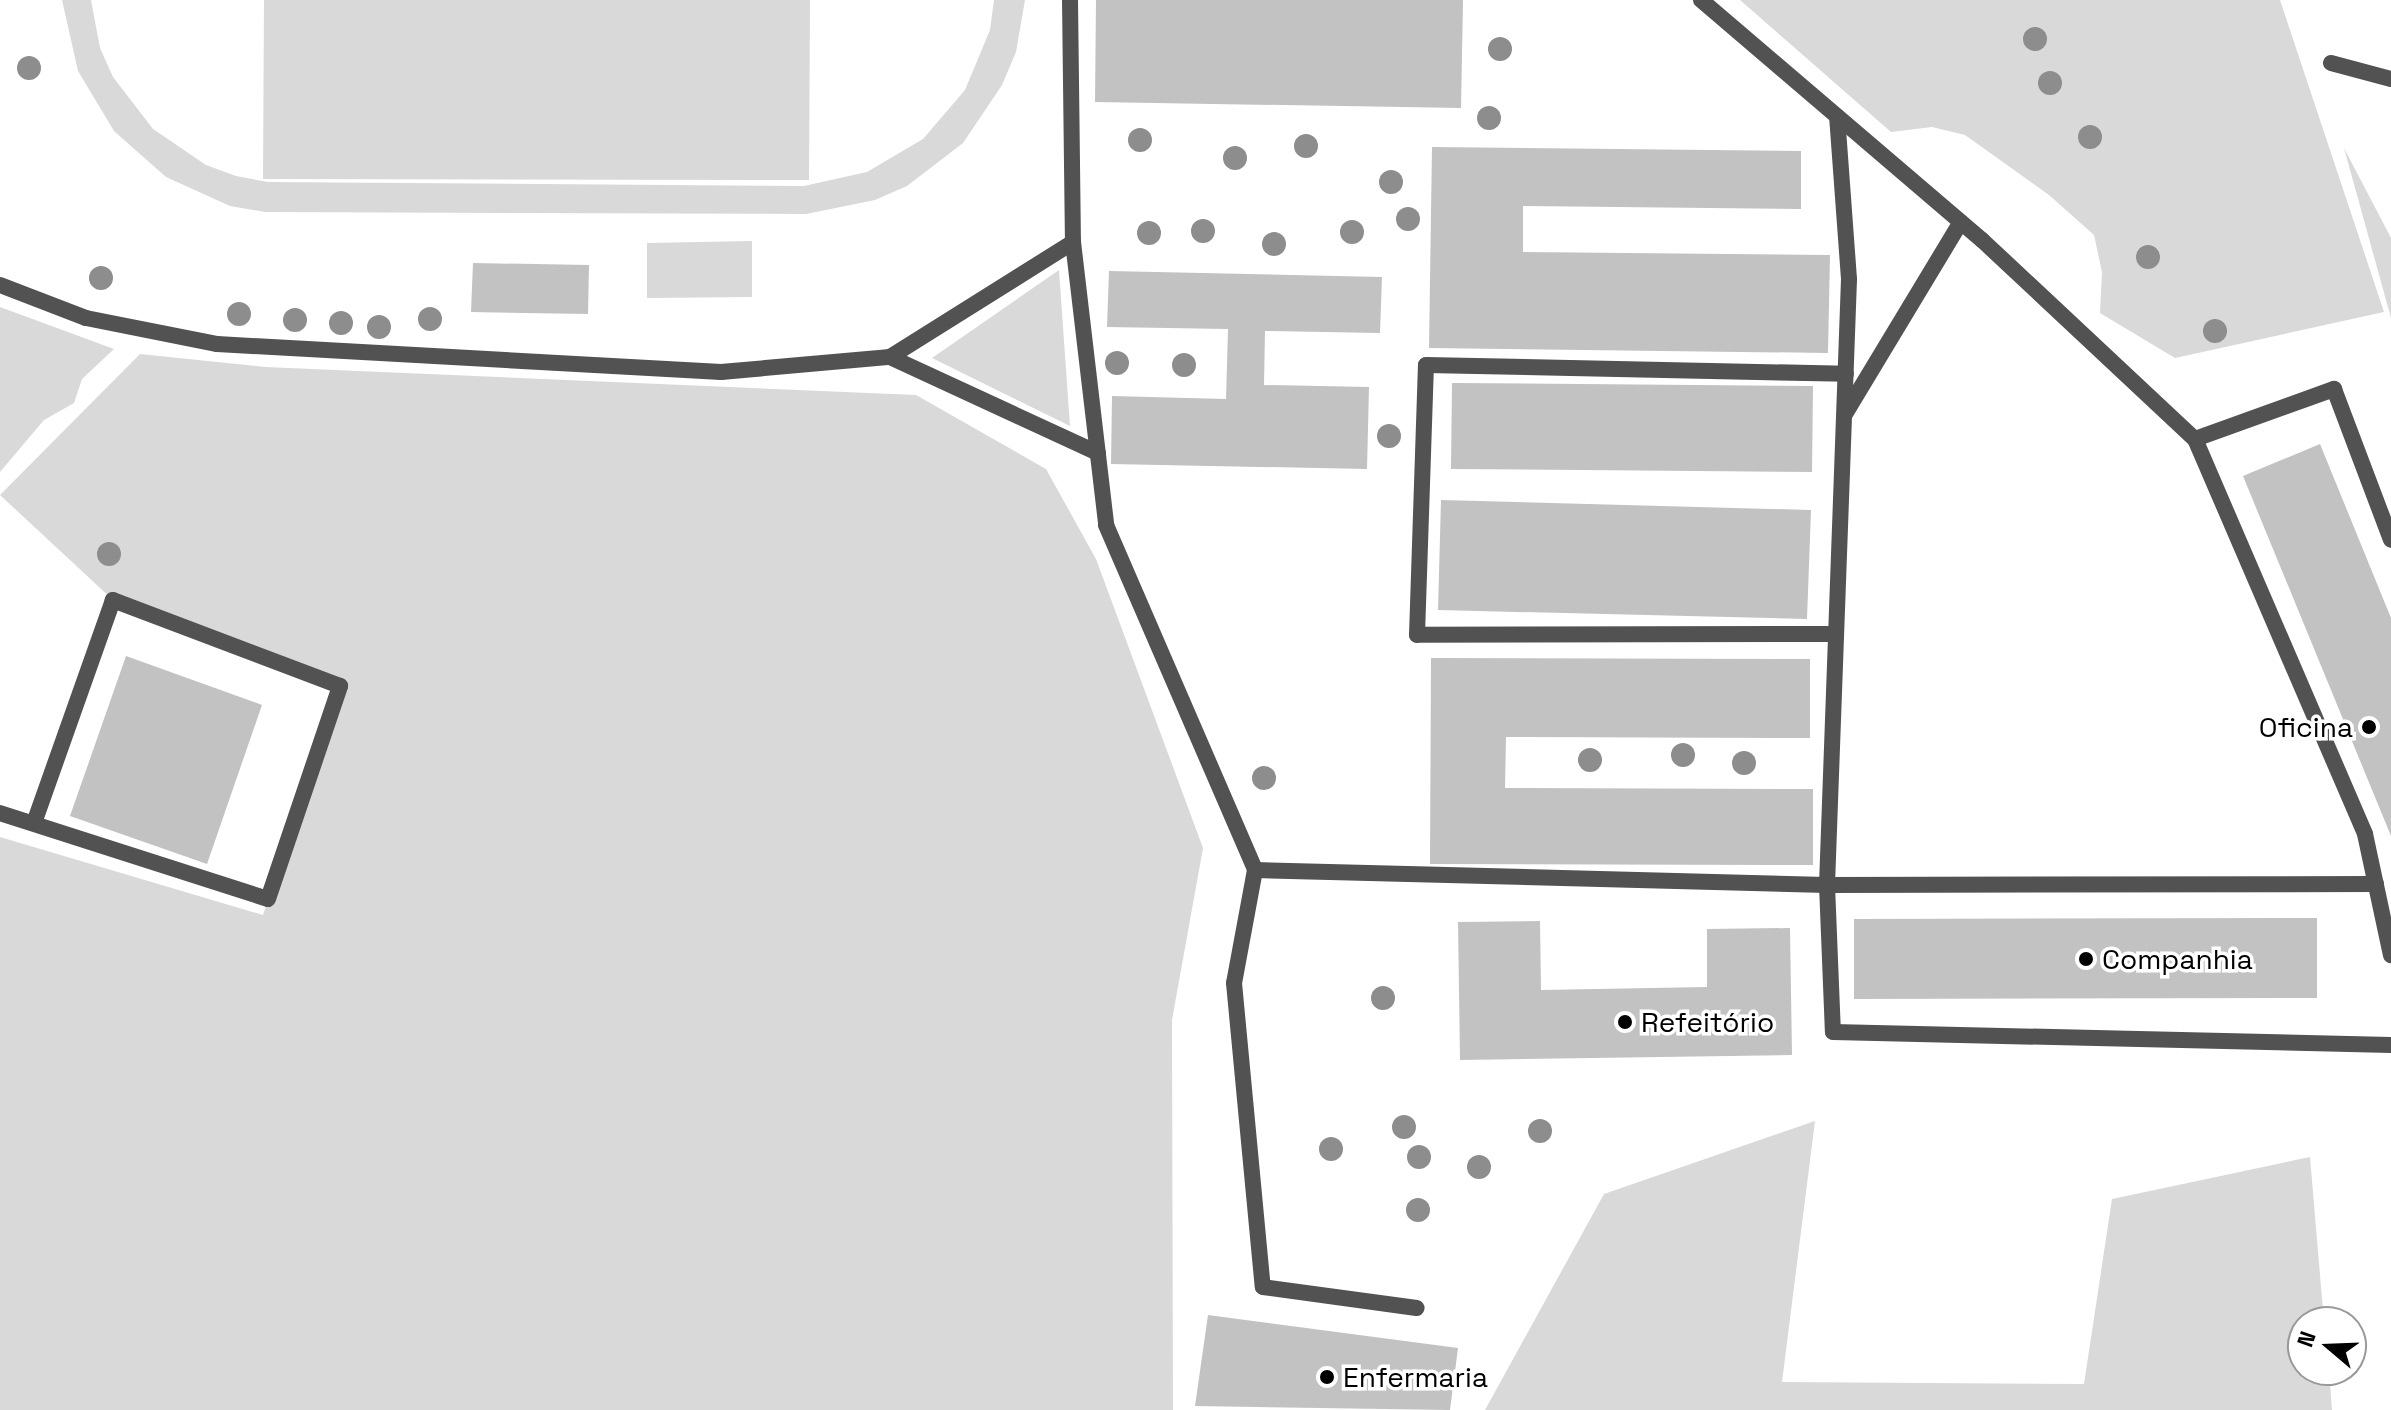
<!DOCTYPE html>
<html>
<head>
<meta charset="utf-8">
<style>
  body { margin:0 }
  #map { position:relative; width:2391px; height:1410px; overflow:hidden; background:#fff; font-family:"Space Grotesk",sans-serif }
  div>[style] { position:absolute }
  .green>* { inset:0; background:#d9d9d9 }
  .building>* { inset:0; background:#c2c2c2 }
  .lane>* { height:16px; margin:-8px; padding:0 8px; transform-origin:8px; border-radius:8px; background:#525252 }
  .trees>* { width:24px; height:24px; margin:-12px; border-radius:50%; background:#8d8d8d }
  .dots>* { width:22px; height:22px; translate:-50% -50%; box-sizing:border-box; border:4px solid #fff; border-radius:50% }
  span { translate:-50% -50%; white-space:nowrap; text-align:center; line-height:1.15; -webkit-text-stroke:7px #fff; paint-order:stroke }
  .poi-label { font-size:28px; color:#000 }
  .right { translate:-100% -50%; text-align:right }
  .left { translate:0 -50%; text-align:left }
  .north { position:absolute; left:2287px; top:1306px; width:80px; height:80px; box-sizing:border-box; background:#fff; border:2px solid #999; border-radius:50%; rotate:289deg; font-size:22px; font-weight:700; line-height:32px; text-align:center; color:#000 }
  .north::after { content:''; display:block; margin:auto; width:28px; height:36px; background:#000; clip-path:polygon(50% 0,100% 100%,50% 72%,0 100%) }
</style>
</head>
<body>
<div id="map">
  <div class="green">
    <div style="clip-path:polygon(62px 0,91px 0,100px 48px,113px 77px,153px 129px,206px 165px,236px 176px,268px 182px,804px 186px,867px 172px,923px 139px,965px 90px,990px 30px,994px 0,1025px 0,1016px 52px,1002px 85px,963px 143px,907px 186px,875px 200px,806px 214px,265px 212px,230px 206px,166px 177px,114px 131px,78px 71px)"></div>
    <div style="clip-path:polygon(264px 0,810px 0,809px 180px,263px 179px)"></div>
    <div style="clip-path:polygon(1740px 0,2280px 0,2384px 312px,2175px 358px,2100px 313px,2102px 272px,2094px 235px,2049px 195px,1965px 135px,1932px 127px,1891px 132px)"></div>
    <div style="clip-path:polygon(2344px 148px,2391px 238px,2391px 318px)"></div>
    <div style="clip-path:polygon(752px 241px,752px 297px,647px 298px,647px 243px)"></div>
    <div style="clip-path:polygon(1059px 270px,1070px 426px,932px 358px)"></div>
    <div style="clip-path:polygon(0 307px,114px 349px,82px 379px,74px 403px,44px 420px,0 472px)"></div>
    <div style="clip-path:polygon(140px 354px,265px 367px,916px 395px,1046px 469px,1096px 559px,1203px 848px,1172px 1020px,1173px 1410px,0 1410px,0 837px,263px 915px,339px 687px,113px 600px,0 495px)"></div>
    <div style="clip-path:polygon(1815px 1121px,1782px 1382px,2084px 1384px,2112px 1199px,2310px 1157px,2324px 1322px,2303px 1322px,2303px 1370px,2329px 1370px,2332px 1410px,1485px 1410px,1604px 1194px)"></div>
  </div>
  <div class="building">
    <div style="clip-path:polygon(1096px 0,1463px 0,1461px 108px,1095px 102px)"></div>
    <div style="clip-path:polygon(1432px 147px,1801px 151px,1801px 209px,1523px 206px,1523px 252px,1830px 255px,1828px 353px,1429px 348px)"></div>
    <div style="clip-path:polygon(473px 263px,589px 265px,588px 314px,471px 312px)"></div>
    <div style="clip-path:polygon(1109px 271px,1382px 277px,1380px 333px,1265px 331px,1264px 385px,1369px 387px,1367px 469px,1111px 464px,1112px 396px,1226px 399px,1228px 329px,1107px 327px)"></div>
    <div style="clip-path:polygon(1452px 383px,1813px 386px,1812px 472px,1451px 469px)"></div>
    <div style="clip-path:polygon(2320px 444px,2391px 618px,2391px 836px,2243px 476px)"></div>
    <div style="clip-path:polygon(1441px 500px,1811px 510px,1807px 619px,1438px 610px)"></div>
    <div style="clip-path:polygon(126px 656px,262px 705px,207px 864px,70px 816px)"></div>
    <div style="clip-path:polygon(1431px 658px,1810px 659px,1810px 738px,1506px 737px,1505px 788px,1813px 789px,1813px 865px,1430px 864px)"></div>
    <div style="clip-path:polygon(2317px 918px,2317px 998px,1854px 999px,1854px 919px)"></div>
    <div style="clip-path:polygon(1540px 921px,1541px 990px,1707px 987px,1707px 929px,1790px 928px,1792px 1055px,1460px 1060px,1458px 922px)"></div>
    <div style="clip-path:polygon(1208px 1315px,1458px 1348px,1450px 1410px,1195px 1406px)"></div>
  </div>
  <div class="lane">
    <div style="left:1070px;top:0;width:242px;rotate:89.3deg"></div>
    <div style="left:1073px;top:242px;width:285px;rotate:83.3deg"></div>
    <div style="left:1106px;top:525px;width:376px;rotate:66.6deg"></div>
    <div style="left:1255px;top:870px;width:115px;rotate:100.5deg"></div>
    <div style="left:1234px;top:983px;width:305px;rotate:84.6deg"></div>
    <div style="left:1263px;top:1287px;width:155px;rotate:7.8deg"></div>
    <div style="left:1701px;top:0;width:370px;rotate:40.5deg"></div>
    <div style="left:1982px;top:240px;width:291px;rotate:43.1deg"></div>
    <div style="left:2195px;top:439px;width:430px;rotate:66.7deg"></div>
    <div style="left:2365px;top:834px;width:124px;rotate:77.9deg"></div>
    <div style="left:2331px;top:63px;width:62px;rotate:14.9deg"></div>
    <div style="left:0;top:285px;width:92px;rotate:21deg"></div>
    <div style="left:86px;top:318px;width:134px;rotate:11.2deg"></div>
    <div style="left:217px;top:344px;width:505px;rotate:3.18deg"></div>
    <div style="left:721px;top:372px;width:170px;rotate:-5.1deg"></div>
    <div style="left:890px;top:357px;width:216px;rotate:-32.1deg"></div>
    <div style="left:890px;top:357px;width:229px;rotate:24.8deg"></div>
    <div style="left:1845px;top:414px;width:224px;rotate:-58.9deg"></div>
    <div style="left:2195px;top:439px;width:148px;rotate:-19.8deg"></div>
    <div style="left:2334px;top:389px;width:161px;rotate:69.3deg"></div>
    <div style="left:1836px;top:634px;width:419px;rotate:179.9deg"></div>
    <div style="left:1417px;top:635px;width:270px;rotate:-88.1deg"></div>
    <div style="left:1426px;top:365px;width:420px;rotate:1.2deg"></div>
    <div style="left:0;top:813px;width:281px;rotate:17.8deg"></div>
    <div style="left:268px;top:899px;width:225px;rotate:-71.3deg"></div>
    <div style="left:340px;top:686px;width:243px;rotate:-159.3deg"></div>
    <div style="left:113px;top:600px;width:233px;rotate:109.5deg"></div>
    <div style="left:1255px;top:870px;width:572px;rotate:1.5deg"></div>
    <div style="left:1827px;top:885px;width:606px;rotate:-87.92deg"></div>
    <div style="left:1849px;top:279px;width:163px;rotate:-94.2deg"></div>
    <div style="left:2376px;top:884px;width:549px;rotate:179.9deg"></div>
    <div style="left:1827px;top:885px;width:147px;rotate:87.7deg"></div>
    <div style="left:1833px;top:1032px;width:558px;rotate:1.33deg"></div>
  </div>
  <div class="trees">
    <div style="left:2035px;top:39px"></div>
    <div style="left:1500px;top:49px"></div>
    <div style="left:29px;top:68px"></div>
    <div style="left:2050px;top:83px"></div>
    <div style="left:1489px;top:118px"></div>
    <div style="left:2090px;top:137px"></div>
    <div style="left:1140px;top:140px"></div>
    <div style="left:1306px;top:146px"></div>
    <div style="left:1235px;top:158px"></div>
    <div style="left:1391px;top:182px"></div>
    <div style="left:1408px;top:219px"></div>
    <div style="left:1203px;top:231px"></div>
    <div style="left:1352px;top:232px"></div>
    <div style="left:1149px;top:233px"></div>
    <div style="left:1274px;top:244px"></div>
    <div style="left:2148px;top:257px"></div>
    <div style="left:101px;top:278px"></div>
    <div style="left:239px;top:314px"></div>
    <div style="left:430px;top:319px"></div>
    <div style="left:295px;top:320px"></div>
    <div style="left:341px;top:323px"></div>
    <div style="left:379px;top:327px"></div>
    <div style="left:2215px;top:331px"></div>
    <div style="left:1117px;top:363px"></div>
    <div style="left:1184px;top:365px"></div>
    <div style="left:1389px;top:436px"></div>
    <div style="left:109px;top:554px"></div>
    <div style="left:1683px;top:755px"></div>
    <div style="left:1590px;top:760px"></div>
    <div style="left:1744px;top:763px"></div>
    <div style="left:1264px;top:778px"></div>
    <div style="left:1383px;top:998px"></div>
    <div style="left:1404px;top:1127px"></div>
    <div style="left:1540px;top:1131px"></div>
    <div style="left:1331px;top:1149px"></div>
    <div style="left:1419px;top:1157px"></div>
    <div style="left:1479px;top:1167px"></div>
    <div style="left:1418px;top:1210px"></div>
  </div>
  <div class="dots">
    <div style="left:2369px;top:727px;background:#000"></div>
    <div style="left:2086px;top:959px;background:#000"></div>
    <div style="left:1625px;top:1022px;background:#000"></div>
    <div style="left:1327px;top:1377px;background:#000"></div>
  </div>
  <div class="poi-label">
    <span class="right" style="left:2353px;top:727px">Oficina</span>
    <span class="left" style="left:2102px;top:959px">Companhia</span>
    <span class="left" style="left:1641px;top:1022px">Refeitório</span>
    <span class="left" style="left:1343px;top:1377px">Enfermaria</span>
  </div>
  <div class="north">N</div>
</div>
</body>
</html>
